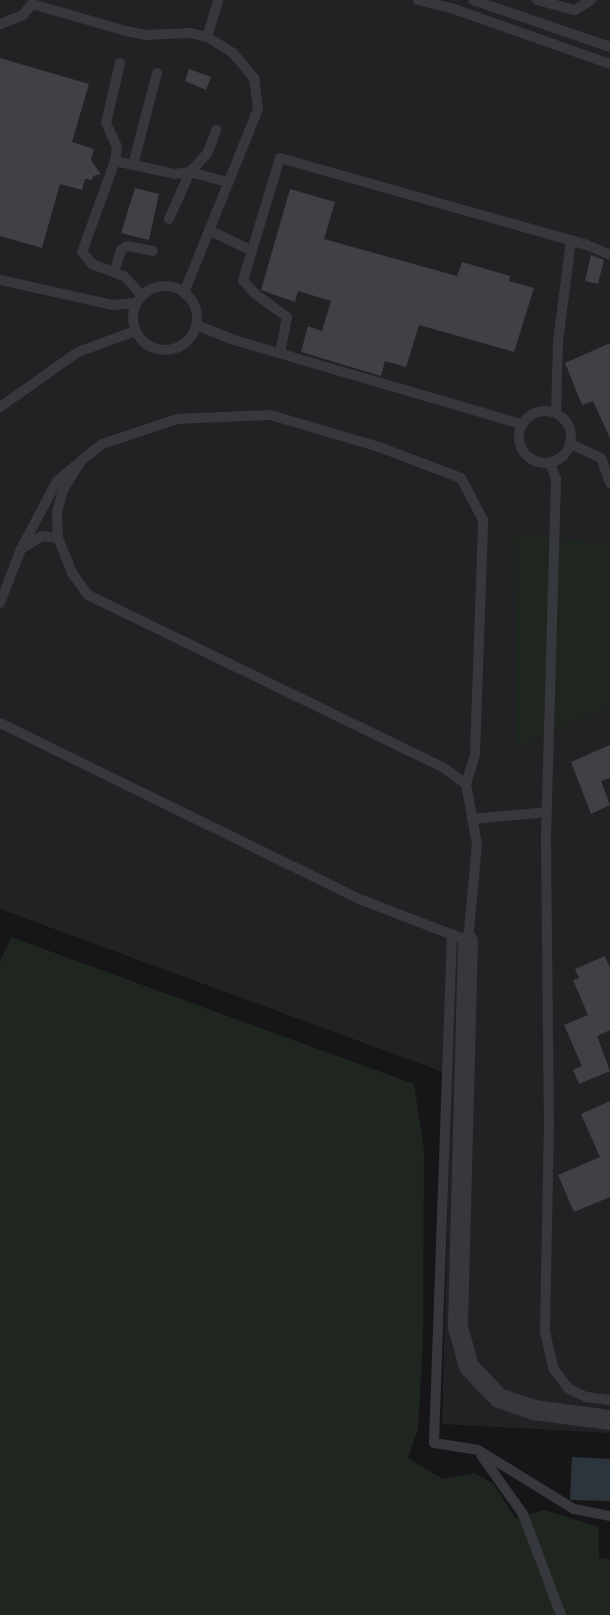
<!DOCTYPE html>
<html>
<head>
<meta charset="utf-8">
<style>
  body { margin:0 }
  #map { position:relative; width:610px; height:1615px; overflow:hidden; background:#161618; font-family:"Varela Round",sans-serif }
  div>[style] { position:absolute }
  .built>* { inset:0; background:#222225 }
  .green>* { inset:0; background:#1e261f }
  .water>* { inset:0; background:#2c353c }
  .building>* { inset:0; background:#404145 }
  .lane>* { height:10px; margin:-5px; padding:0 5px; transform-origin:5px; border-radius:5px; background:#37383d }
  .lane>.ring { margin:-5px; padding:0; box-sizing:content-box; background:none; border:10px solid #37383d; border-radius:50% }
  .street>* { height:20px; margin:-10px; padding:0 10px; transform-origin:10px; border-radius:10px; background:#37383d }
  span { translate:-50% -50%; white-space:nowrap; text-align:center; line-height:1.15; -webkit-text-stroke:4px #111113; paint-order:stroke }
</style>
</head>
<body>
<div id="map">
  <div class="built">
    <div style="clip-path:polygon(0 0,610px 0,610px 1433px,442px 1424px,451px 1075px,0 909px)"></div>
  </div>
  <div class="green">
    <div style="clip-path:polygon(514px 532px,610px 545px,610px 706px,517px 747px)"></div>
    <div style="clip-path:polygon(11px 937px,414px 1084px,424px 1150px,423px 1342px,418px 1429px,408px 1458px,443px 1479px,474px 1473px,493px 1483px,515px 1518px,544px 1510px,599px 1527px,599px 1558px,610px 1559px,610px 1615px,0 1615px,0 962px)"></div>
  </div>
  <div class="water">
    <div style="clip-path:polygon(572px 1457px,610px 1459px,610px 1501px,570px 1500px)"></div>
  </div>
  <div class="building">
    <div style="clip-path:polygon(0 58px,89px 84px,72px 142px,94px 149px,91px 160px,101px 174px,93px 176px,92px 180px,85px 179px,82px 190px,60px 184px,42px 248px,0 236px)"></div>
    <div style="clip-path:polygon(189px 69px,211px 77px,206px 90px,185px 81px)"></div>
    <div style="clip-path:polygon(135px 188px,159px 194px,149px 240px,121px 233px)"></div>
    <div style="clip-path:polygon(290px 189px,335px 202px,324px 239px,457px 276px,462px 262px,510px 276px,509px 281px,534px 288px,514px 352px,419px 325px,406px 367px,385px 361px,381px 376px,301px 352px,308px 326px,322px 331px,331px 301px,298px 291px,295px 302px,261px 290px)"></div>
    <div style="clip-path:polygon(591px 255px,604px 260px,598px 284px,585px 281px)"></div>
    <div style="clip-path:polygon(610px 343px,610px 438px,593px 401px,582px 405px,565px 363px)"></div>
    <div style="clip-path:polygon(610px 745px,610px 778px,601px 781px,610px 805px,591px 814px,571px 762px)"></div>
    <div style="clip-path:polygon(605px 956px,610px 968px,610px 1030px,597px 1036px,610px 1071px,579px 1084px,573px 1070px,582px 1066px,564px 1025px,588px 1015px,573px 980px,579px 978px,575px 969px)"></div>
    <div style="clip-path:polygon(610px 1101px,610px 1197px,574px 1212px,558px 1175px,600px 1157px,581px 1114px)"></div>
  </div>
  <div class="lane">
    <div style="left:418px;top:0;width:37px;rotate:14deg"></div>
    <div style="left:454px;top:9px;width:165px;rotate:19.4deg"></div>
    <div style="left:473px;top:0;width:145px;rotate:18.9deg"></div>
    <div style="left:537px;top:0;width:39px;rotate:15deg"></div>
    <div style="left:575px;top:10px;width:19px;rotate:-32deg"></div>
    <div style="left:0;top:24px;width:25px;rotate:-21deg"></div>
    <div style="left:23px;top:15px;width:14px;rotate:-51deg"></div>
    <div style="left:32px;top:4px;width:98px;rotate:16deg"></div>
    <div style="left:126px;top:31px;width:20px;rotate:11deg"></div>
    <div style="left:146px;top:35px;width:44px;rotate:-2.6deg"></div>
    <div style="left:190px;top:33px;width:17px;rotate:13deg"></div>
    <div style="left:120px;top:63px;width:62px;rotate:103.1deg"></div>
    <div style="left:106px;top:123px;width:26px;rotate:65deg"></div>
    <div style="left:117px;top:147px;width:14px;rotate:98deg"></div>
    <div style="left:115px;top:161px;width:61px;rotate:12.2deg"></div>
    <div style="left:175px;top:174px;width:15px;rotate:-8deg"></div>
    <div style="left:190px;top:172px;width:39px;rotate:15deg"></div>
    <div style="left:115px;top:161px;width:97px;rotate:109.9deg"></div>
    <div style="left:82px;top:252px;width:16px;rotate:50deg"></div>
    <div style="left:92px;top:264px;width:34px;rotate:21deg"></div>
    <div style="left:124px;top:276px;width:27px;rotate:48deg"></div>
    <div style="left:133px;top:165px;width:95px;rotate:-75.4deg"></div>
    <div style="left:169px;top:219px;width:51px;rotate:-65.9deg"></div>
    <div style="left:190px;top:172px;width:25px;rotate:-47deg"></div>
    <div style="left:207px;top:154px;width:26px;rotate:-69deg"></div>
    <div style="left:209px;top:230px;width:48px;rotate:26deg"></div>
    <div style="left:114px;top:272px;width:23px;rotate:-72deg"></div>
    <div style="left:121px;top:250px;width:7px;rotate:-34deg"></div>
    <div style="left:127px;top:246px;width:26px;rotate:11deg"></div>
    <div style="left:0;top:280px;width:116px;rotate:12.5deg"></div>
    <div style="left:113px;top:305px;width:23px;rotate:-5deg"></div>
    <div class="ring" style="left:133px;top:286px;width:54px;height:54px"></div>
    <div style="left:184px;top:293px;width:198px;rotate:-68.1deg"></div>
    <div style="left:258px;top:109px;width:31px;rotate:-97deg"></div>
    <div style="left:254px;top:78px;width:33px;rotate:-130deg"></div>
    <div style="left:233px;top:53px;width:31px;rotate:-148deg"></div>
    <div style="left:207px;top:37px;width:39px;rotate:-73deg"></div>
    <div style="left:196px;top:325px;width:41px;rotate:21.5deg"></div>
    <div style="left:234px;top:340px;width:300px;rotate:16.3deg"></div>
    <div style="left:280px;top:353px;width:37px;rotate:-79deg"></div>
    <div style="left:287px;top:317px;width:39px;rotate:-144deg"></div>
    <div style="left:255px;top:294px;width:18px;rotate:-131deg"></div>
    <div style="left:243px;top:280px;width:127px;rotate:-73.1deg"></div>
    <div style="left:280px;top:158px;width:319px;rotate:15.8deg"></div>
    <div style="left:587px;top:245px;width:25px;rotate:23deg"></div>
    <div style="left:0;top:407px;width:95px;rotate:-35.2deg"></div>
    <div style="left:78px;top:352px;width:61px;rotate:-20.2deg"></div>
    <div class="ring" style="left:519px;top:411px;width:42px;height:42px"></div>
    <div style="left:556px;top:413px;width:71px;rotate:-88.4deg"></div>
    <div style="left:558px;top:342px;width:103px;rotate:-82.7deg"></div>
    <div style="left:571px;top:444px;width:33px;rotate:25deg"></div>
    <div style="left:601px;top:458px;width:27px;rotate:70deg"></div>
    <div style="left:550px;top:463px;width:17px;rotate:69deg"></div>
    <div style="left:556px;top:479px;width:364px;rotate:91.6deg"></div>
    <div style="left:546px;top:843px;width:278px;rotate:89.4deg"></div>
    <div style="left:549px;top:1121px;width:211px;rotate:91.1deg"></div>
    <div style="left:545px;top:1332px;width:37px;rotate:77deg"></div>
    <div style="left:553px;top:1368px;width:25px;rotate:53deg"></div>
    <div style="left:568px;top:1388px;width:20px;rotate:27deg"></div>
    <div style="left:586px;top:1397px;width:24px;rotate:7deg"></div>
    <div style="left:58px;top:538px;width:16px;rotate:-173deg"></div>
    <div style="left:42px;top:536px;width:25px;rotate:148deg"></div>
    <div style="left:21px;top:549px;width:77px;rotate:-62.1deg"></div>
    <div style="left:57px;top:481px;width:23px;rotate:-40deg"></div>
    <div style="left:0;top:603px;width:58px;rotate:-68.7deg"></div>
    <div style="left:0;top:723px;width:403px;rotate:26.1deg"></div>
    <div style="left:362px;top:900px;width:114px;rotate:21.1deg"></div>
    <div style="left:468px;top:941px;width:97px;rotate:-84.7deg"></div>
    <div style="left:477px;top:844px;width:61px;rotate:-100.4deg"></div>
    <div style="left:466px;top:784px;width:31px;rotate:-73deg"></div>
    <div style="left:475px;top:754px;width:234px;rotate:-88deg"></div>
    <div style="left:483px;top:520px;width:47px;rotate:-117.6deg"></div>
    <div style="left:461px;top:478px;width:88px;rotate:-159.3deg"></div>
    <div style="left:379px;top:447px;width:114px;rotate:-163.6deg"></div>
    <div style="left:270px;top:415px;width:93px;rotate:177.5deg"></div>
    <div style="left:177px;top:419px;width:79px;rotate:161.6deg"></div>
    <div style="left:102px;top:444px;width:27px;rotate:141deg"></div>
    <div style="left:81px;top:461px;width:34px;rotate:122deg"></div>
    <div style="left:63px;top:490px;width:24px;rotate:105deg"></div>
    <div style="left:57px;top:513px;width:25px;rotate:88deg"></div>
    <div style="left:58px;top:538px;width:38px;rotate:68deg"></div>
    <div style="left:72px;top:573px;width:27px;rotate:54deg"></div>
    <div style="left:88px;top:595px;width:396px;rotate:25.9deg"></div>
    <div style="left:444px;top:768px;width:27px;rotate:36deg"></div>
    <div style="left:472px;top:819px;width:75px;rotate:-5.3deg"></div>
    <div style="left:452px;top:934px;width:509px;rotate:92.03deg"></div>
    <div style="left:434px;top:1443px;width:45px;rotate:9deg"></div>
    <div style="left:478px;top:1450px;width:113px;rotate:31.6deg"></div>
    <div style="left:574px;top:1509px;width:37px;rotate:11deg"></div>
    <div style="left:481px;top:1455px;width:72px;rotate:54.6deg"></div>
    <div style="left:523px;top:1514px;width:108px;rotate:69.4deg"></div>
  </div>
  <div class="street">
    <div style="left:468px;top:941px;width:386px;rotate:91.5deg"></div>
    <div style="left:458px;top:1327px;width:41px;rotate:74.6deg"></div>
    <div style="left:469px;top:1367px;width:43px;rotate:45.9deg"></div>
    <div style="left:499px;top:1398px;width:37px;rotate:19deg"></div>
    <div style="left:534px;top:1410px;width:77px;rotate:7.5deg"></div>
  </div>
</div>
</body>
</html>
